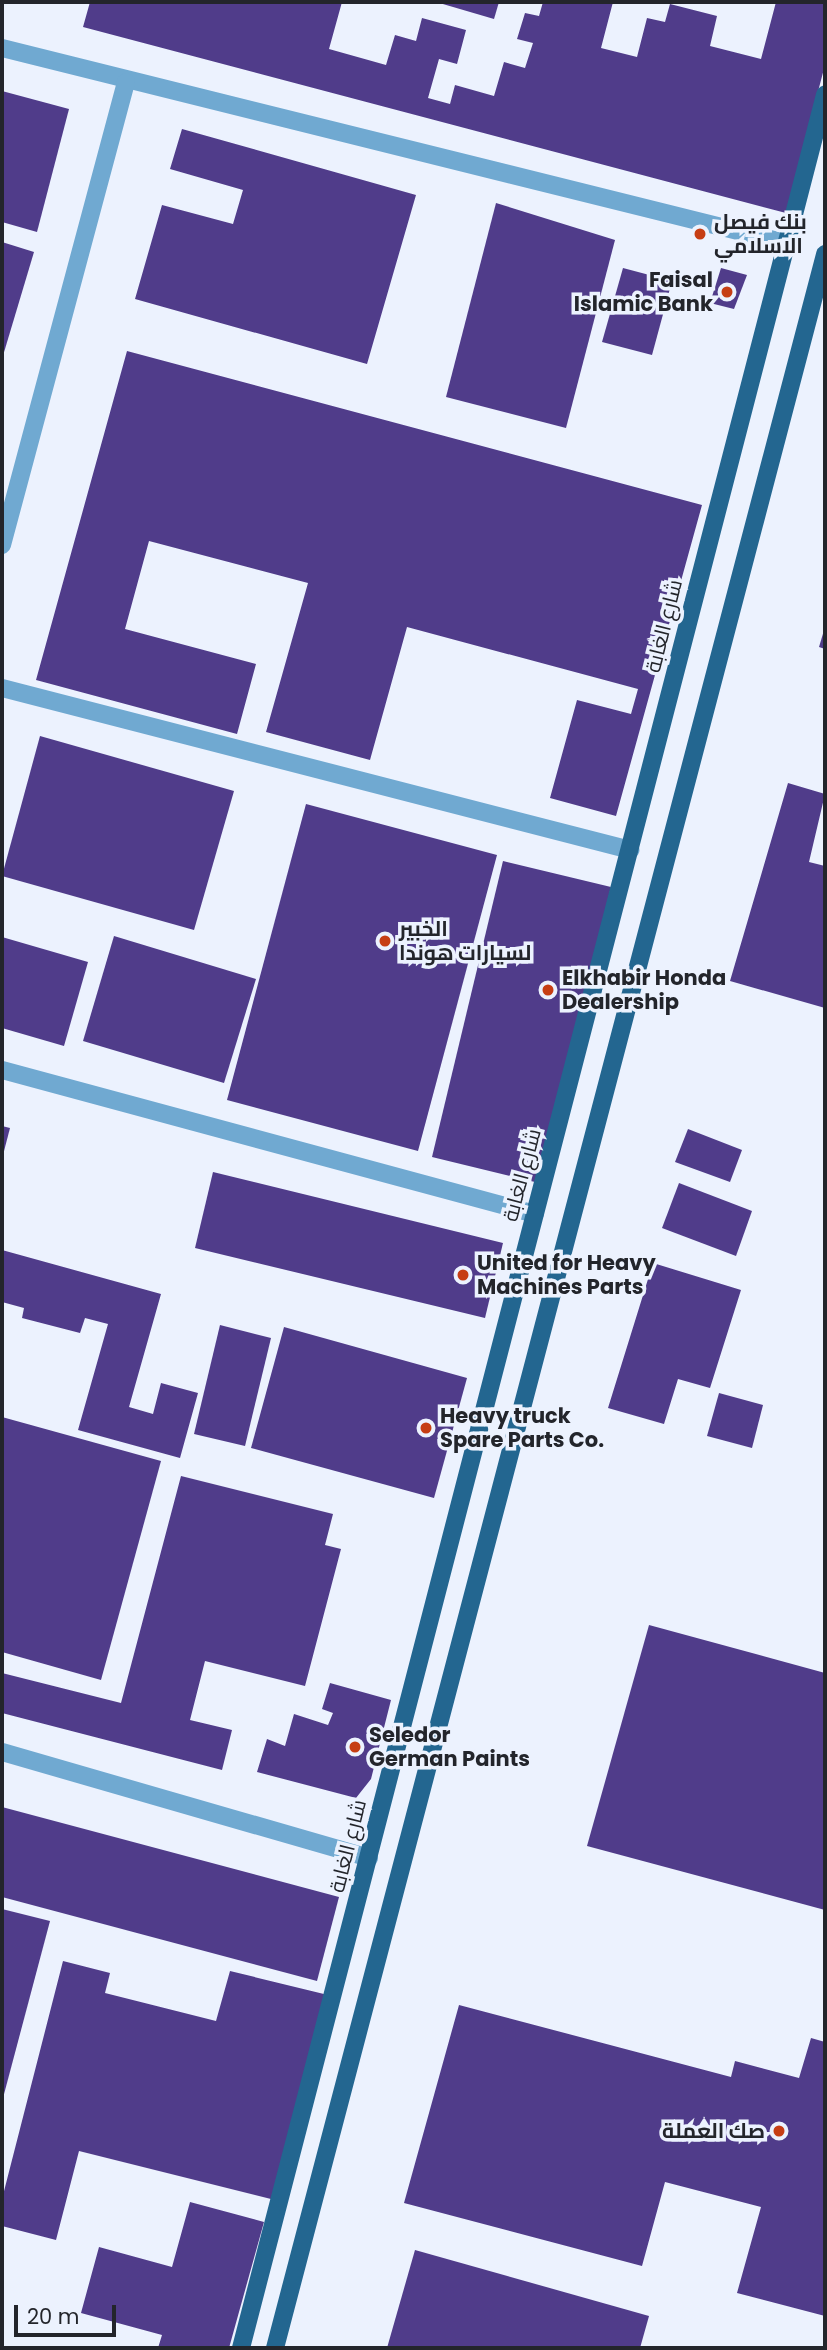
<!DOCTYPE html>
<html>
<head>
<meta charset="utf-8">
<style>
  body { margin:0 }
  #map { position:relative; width:827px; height:2350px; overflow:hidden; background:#ecf2fe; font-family:Poppins,Cairo,sans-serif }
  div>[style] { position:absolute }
  .building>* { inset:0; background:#503c8a }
  .minor>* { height:18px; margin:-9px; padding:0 9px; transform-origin:9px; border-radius:9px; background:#70a9d1 }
  .major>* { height:18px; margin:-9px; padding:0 9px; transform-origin:9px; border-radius:9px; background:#236690 }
  .dots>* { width:19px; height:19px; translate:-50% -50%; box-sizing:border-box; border:4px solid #ecf2fe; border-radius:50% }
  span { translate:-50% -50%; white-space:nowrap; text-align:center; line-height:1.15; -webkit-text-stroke:7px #ecf2fe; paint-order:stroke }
  .poi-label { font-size:21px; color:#23252b; font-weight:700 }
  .left { translate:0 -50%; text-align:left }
  .right { translate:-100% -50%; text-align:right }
  .street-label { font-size:21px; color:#23252b }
  .frame { position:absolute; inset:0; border:4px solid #23252b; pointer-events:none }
  .scale { position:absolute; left:14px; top:2305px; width:102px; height:32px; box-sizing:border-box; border:4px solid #23252b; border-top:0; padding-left:9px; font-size:21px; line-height:24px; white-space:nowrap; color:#23252b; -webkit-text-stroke:5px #ecf2fe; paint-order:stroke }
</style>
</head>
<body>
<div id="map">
  <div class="building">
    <div style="clip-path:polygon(90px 2px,342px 2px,329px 49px,386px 65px,395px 35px,416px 41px,422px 18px,466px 30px,457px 64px,439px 59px,428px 98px,450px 104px,455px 85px,494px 96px,504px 62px,525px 68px,533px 43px,517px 39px,525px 13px,539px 16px,543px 2px,613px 2px,601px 48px,637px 57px,647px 18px,665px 22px,670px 4px,717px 16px,710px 46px,761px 59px,776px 2px,825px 2px,825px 65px,786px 213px,83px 27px)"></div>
    <div style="clip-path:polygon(436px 2px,499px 2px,494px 19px)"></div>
    <div style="clip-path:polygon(2px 91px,69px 109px,37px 232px,2px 222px)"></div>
    <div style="clip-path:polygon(182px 129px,416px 195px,367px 364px,135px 299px,162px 205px,233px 224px,243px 190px,170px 169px)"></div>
    <div style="clip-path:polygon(496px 203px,615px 240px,566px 428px,446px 397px)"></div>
    <div style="clip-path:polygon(2px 242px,34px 252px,2px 359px)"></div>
    <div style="clip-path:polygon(623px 268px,672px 281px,652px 355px,602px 342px)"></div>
    <div style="clip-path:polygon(721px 268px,747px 275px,734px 309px,710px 303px)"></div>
    <div style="clip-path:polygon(127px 351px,702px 505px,616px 816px,550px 798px,577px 700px,631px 714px,638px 689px,407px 627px,370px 760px,266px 732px,308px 583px,149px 541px,125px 629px,256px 664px,237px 734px,36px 680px)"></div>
    <div style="clip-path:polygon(825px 627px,825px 649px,819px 647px)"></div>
    <div style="clip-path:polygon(40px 736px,234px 791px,194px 930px,2px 876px)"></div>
    <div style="clip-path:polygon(788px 783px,825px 794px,809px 862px,825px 866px,825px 1008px,730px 981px)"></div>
    <div style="clip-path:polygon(306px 804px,497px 855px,418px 1151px,227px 1100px)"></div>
    <div style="clip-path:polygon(503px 861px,611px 887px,539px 1183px,432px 1157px)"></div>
    <div style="clip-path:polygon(114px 936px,256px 979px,224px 1083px,83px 1041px)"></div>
    <div style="clip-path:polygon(2px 937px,88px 962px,64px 1046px,2px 1028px)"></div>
    <div style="clip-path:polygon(2px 1126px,10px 1128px,3px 1155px,2px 1154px)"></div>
    <div style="clip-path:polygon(688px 1129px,742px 1150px,730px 1182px,675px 1162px)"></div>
    <div style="clip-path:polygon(213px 1172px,503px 1243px,485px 1318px,195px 1248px)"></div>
    <div style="clip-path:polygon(679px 1183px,752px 1211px,736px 1256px,662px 1228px)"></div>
    <div style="clip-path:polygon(2px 1250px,161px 1294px,129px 1407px,153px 1414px,161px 1383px,198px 1393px,180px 1458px,78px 1430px,108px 1324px,85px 1318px,80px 1333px,22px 1318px,24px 1308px,2px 1302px)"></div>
    <div style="clip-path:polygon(653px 1263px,741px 1290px,710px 1388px,678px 1379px,664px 1424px,608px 1408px)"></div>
    <div style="clip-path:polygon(220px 1325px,271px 1338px,245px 1446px,194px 1434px)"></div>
    <div style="clip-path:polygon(284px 1327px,467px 1378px,434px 1498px,251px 1448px)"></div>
    <div style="clip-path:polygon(719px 1393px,763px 1405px,752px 1448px,707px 1436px)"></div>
    <div style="clip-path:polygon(2px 1417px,161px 1461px,101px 1680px,2px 1652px)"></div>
    <div style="clip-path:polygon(181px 1476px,333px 1514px,325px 1545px,341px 1549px,305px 1686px,205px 1661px,190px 1720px,232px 1730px,222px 1770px,2px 1713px,2px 1673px,121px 1703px)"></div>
    <div style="clip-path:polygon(649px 1625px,825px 1673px,825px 1910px,587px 1846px)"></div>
    <div style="clip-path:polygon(330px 1683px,391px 1700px,371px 1779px,356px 1798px,257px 1772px,267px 1739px,285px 1746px,294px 1714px,328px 1725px,333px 1713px,322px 1709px)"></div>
    <div style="clip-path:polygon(2px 1807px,339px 1897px,317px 1981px,2px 1897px)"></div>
    <div style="clip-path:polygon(2px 1909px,50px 1921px,3px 2098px,2px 2098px)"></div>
    <div style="clip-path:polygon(63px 1961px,110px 1973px,105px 1993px,216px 2021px,230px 1971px,328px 1995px,275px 2200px,79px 2151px,56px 2240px,2px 2226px,2px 2199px)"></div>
    <div style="clip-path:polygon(459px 2005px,731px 2077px,735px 2061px,799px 2078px,811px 2038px,825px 2042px,825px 2316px,737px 2293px,761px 2207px,665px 2182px,642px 2266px,404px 2203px)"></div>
    <div style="clip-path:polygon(190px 2202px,264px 2222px,229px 2348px,158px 2348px,162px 2335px,81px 2313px,99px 2247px,172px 2267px)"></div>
    <div style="clip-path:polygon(415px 2250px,649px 2316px,640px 2348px,387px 2348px)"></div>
  </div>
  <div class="minor">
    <div style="left:2px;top:48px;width:808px;rotate:13.97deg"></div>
    <div style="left:2px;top:545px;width:479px;rotate:-75deg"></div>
    <div style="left:2px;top:688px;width:649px;rotate:14.46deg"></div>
    <div style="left:2px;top:1070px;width:552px;rotate:15.12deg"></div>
    <div style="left:2px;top:1752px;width:382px;rotate:16.1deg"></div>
  </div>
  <div class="major">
    <div style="left:241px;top:2348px;width:2328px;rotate:-75.47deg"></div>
    <div style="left:275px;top:2348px;width:2165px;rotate:-75.28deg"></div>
  </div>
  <div class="dots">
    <div style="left:700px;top:234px;background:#c63e14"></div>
    <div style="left:727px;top:292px;background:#c63e14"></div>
    <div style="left:385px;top:941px;background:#c63e14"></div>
    <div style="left:548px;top:990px;background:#c63e14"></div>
    <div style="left:463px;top:1275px;background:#c63e14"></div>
    <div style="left:426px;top:1428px;background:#c63e14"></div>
    <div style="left:355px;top:1747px;background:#c63e14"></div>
    <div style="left:779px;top:2131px;background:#c63e14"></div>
  </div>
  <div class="poi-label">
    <span class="left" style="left:714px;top:234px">بنك فيصل<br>الاسلامي</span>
    <span class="right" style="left:713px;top:292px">Faisal<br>Islamic Bank</span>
    <span class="left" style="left:399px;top:941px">الخبير<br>لسيارات هوندا</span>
    <span class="left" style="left:562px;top:990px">Elkhabir Honda<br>Dealership</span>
    <span class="left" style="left:477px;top:1275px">United for Heavy<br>Machines Parts</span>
    <span class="left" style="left:440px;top:1428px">Heavy truck<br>Spare Parts Co.</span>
    <span class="left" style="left:369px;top:1747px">Seledor<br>German Paints</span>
    <span class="right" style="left:765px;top:2131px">صك العملة</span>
  </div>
  <div class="street-label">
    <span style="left:664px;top:626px;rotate:-76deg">شارع الغابة</span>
    <span style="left:522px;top:1175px;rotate:-75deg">شارع الغابة</span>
    <span style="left:348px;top:1846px;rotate:-76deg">شارع الغابة</span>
  </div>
  <div class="frame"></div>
  <div class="scale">20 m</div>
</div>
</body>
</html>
